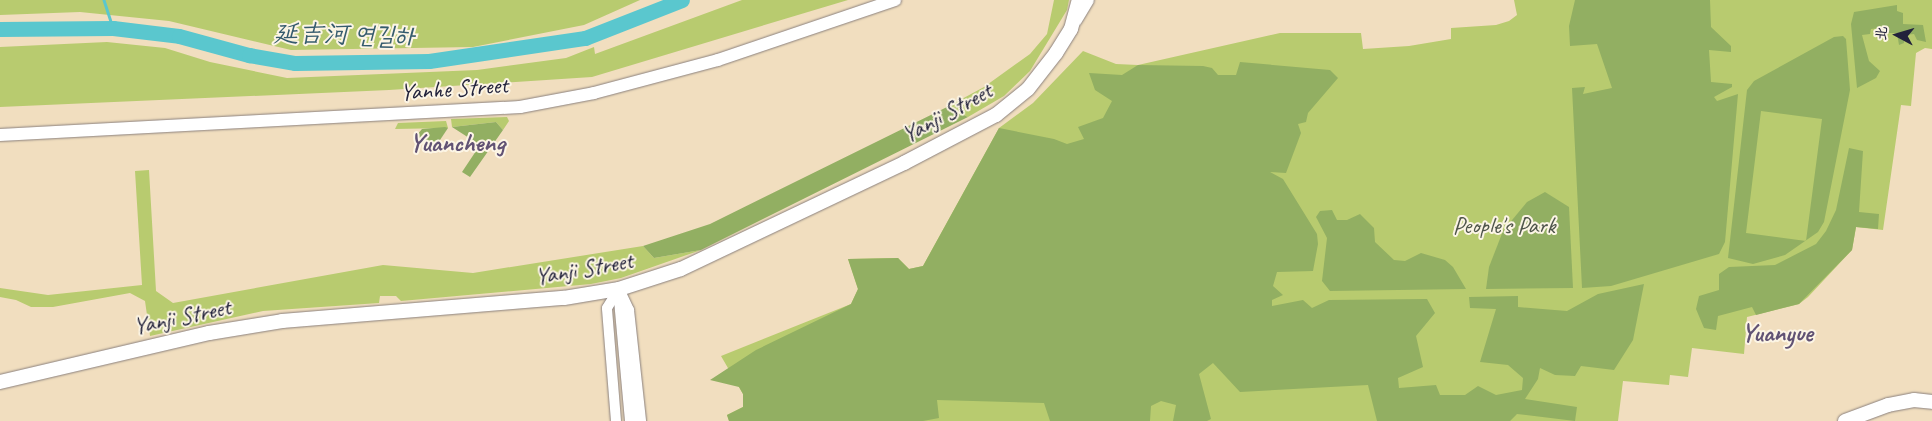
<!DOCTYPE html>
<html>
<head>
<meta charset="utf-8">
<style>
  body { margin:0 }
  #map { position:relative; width:1932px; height:421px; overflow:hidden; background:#f1debf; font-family:Caveat,"LXGW WenKai TC","Poor Story",sans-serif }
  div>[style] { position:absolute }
  .green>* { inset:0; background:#b8cb6f }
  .forest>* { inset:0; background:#92af62 }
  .stream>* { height:2.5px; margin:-1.25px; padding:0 1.25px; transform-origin:1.25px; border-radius:1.25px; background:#5ac7ce }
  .river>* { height:15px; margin:-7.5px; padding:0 7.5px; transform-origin:7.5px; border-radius:7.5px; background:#5ac7ce }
  .roads { filter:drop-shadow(0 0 1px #8a807d) drop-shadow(0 0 1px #8a807d) }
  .minor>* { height:10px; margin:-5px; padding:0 5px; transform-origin:5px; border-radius:5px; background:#fff }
  .tertiary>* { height:12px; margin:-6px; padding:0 6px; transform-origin:6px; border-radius:6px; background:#fff }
  .secondary>* { height:14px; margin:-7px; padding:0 7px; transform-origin:7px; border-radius:7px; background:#fff }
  span { translate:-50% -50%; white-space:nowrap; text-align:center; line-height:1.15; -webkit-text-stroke:4px #fcf5e5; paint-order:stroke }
  .street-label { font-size:24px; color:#22223b }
  .park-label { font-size:24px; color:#4f554b }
  .water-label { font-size:25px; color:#365c6e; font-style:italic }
  .quarter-label { font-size:26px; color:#615274; font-weight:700 }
  .north { position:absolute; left:1872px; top:10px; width:50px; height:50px; -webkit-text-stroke:4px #fcf5e5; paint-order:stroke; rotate:276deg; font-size:14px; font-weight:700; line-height:20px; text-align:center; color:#22223b }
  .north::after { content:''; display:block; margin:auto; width:18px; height:22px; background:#22223b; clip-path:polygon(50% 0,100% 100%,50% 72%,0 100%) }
</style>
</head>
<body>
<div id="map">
  <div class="green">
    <div style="clip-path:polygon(0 0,640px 0,584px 25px,473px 47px,291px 50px,169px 21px,80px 12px,0 15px)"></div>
    <div style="clip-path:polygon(742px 0,848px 0,592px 77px,389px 90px,0 107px,0 47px,107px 42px,165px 48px,210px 62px,287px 78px,477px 70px,566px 58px,594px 47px,595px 54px)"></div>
    <div style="clip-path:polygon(1054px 0,1069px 0,1067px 10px,1030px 71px,1004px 96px,968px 117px,947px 107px,984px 87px,1030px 54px,1047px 34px)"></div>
    <div style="clip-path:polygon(1514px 0,1932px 0,1932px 49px,1925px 48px,1916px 53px,1911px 106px,1901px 105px,1883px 230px,1856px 227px,1852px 250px,1808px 297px,1799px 304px,1747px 317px,1744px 354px,1692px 348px,1688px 377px,1670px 375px,1669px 385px,1623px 381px,1618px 421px,729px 421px,727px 415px,743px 407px,743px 394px,721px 356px,851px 304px,858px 289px,848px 259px,898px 258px,909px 269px,923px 266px,999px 128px,1033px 103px,1083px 51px,1116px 64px,1138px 65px,1280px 33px,1361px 33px,1363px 49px,1409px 46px,1451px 39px,1451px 28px,1496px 25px,1509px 21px,1517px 15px)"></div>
    <div style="clip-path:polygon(507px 117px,509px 121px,503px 130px,496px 122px,452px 127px,451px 119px)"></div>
    <div style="clip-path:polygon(446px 121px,448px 128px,395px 129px,398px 123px)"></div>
    <div style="clip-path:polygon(149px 170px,156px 291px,173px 303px,383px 265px,473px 273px,643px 246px,654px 258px,701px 250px,621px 278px,591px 284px,401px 301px,396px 296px,380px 296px,379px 303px,263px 311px,150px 336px,145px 301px,130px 293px,53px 307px,31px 307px,16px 300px,0 297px,0 288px,48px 295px,142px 285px,135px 171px)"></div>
  </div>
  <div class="forest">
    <div style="clip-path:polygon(1575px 0,1710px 0,1711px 27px,1731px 46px,1731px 52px,1709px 50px,1711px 82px,1732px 84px,1732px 87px,1714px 97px,1717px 101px,1738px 94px,1725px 242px,1719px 254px,1611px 286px,1582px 288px,1572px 88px,1585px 87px,1583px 94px,1612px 88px,1597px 44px,1570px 46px,1569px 26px)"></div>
    <div style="clip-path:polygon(1897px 5px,1897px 11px,1903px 13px,1903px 24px,1923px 25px,1926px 42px,1917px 40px,1914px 34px,1904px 35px,1904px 43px,1899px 45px,1897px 33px,1882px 33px,1880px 28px,1871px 29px,1870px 34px,1862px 35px,1869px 61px,1880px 71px,1876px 78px,1857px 88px,1851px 24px,1854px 12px)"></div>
    <div style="clip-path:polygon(evenodd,1843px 36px,1846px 39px,1850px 90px,1824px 222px,1818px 232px,1785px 255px,1753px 264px,1728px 258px,1747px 90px,1754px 81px,1834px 37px,1843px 36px,1761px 111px,1822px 119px,1806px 241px,1746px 233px,1761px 111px)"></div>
    <div style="clip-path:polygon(1240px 62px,1330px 70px,1338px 78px,1308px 113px,1306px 122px,1298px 124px,1301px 133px,1286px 173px,1270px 172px,1283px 179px,1317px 234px,1318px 244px,1313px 271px,1277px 272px,1273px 286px,1283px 295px,1272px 300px,1272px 306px,1303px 300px,1312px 308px,1329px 300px,1427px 299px,1435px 313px,1416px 336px,1423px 367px,1398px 378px,1399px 388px,1436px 385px,1440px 395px,1465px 395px,1478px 386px,1496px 395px,1522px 390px,1523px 378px,1508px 365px,1480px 362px,1496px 309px,1470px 308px,1469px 297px,1518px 296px,1518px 307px,1567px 311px,1598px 294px,1644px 284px,1633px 340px,1614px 370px,1581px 366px,1575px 376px,1555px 375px,1540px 368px,1538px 379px,1525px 399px,1577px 407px,1575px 421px,1517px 414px,1510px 421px,1377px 421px,1368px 385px,1240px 392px,1213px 363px,1199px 374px,1211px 419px,1207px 421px,1173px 421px,1176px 405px,1161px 401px,1151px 406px,1150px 421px,1050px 421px,1044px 403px,937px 400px,939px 418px,923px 421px,729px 421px,727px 415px,743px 407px,743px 394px,739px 387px,710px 380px,756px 350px,851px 304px,858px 289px,848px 259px,898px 258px,909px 269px,923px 266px,999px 128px,1054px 139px,1067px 144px,1084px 139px,1078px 127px,1103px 118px,1112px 101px,1095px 90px,1089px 73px,1122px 75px,1138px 65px,1203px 66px,1212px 68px,1218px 75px,1236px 75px)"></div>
    <div style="clip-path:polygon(947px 107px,968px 117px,701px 250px,654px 258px,643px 246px,710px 224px)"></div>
    <div style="clip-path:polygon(496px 122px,503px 130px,470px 177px,462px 172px,480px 145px,452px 127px)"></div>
    <div style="clip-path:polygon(445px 127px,448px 128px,434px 149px,416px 136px,422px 129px)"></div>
    <div style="clip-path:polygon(1849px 148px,1863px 151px,1859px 212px,1879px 214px,1878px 229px,1856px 227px,1852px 250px,1799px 304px,1756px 315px,1752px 307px,1718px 316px,1716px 330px,1704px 328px,1696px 309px,1699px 296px,1719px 290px,1719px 274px,1729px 267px,1775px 265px,1816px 244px,1826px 231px,1836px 210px)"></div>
    <div style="clip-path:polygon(1545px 192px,1569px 207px,1573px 288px,1486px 289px,1489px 267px,1503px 231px,1527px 202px)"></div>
    <div style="clip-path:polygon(1332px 210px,1337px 220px,1347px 220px,1360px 214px,1374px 228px,1375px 242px,1394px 260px,1405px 261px,1421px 253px,1445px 260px,1453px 267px,1466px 289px,1330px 291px,1322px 281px,1327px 238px,1316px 217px,1320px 211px)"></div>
  </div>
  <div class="stream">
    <div style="left:104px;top:0;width:29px;rotate:72deg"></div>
  </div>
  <div class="river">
    <div style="left:0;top:29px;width:113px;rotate:-0.5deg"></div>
    <div style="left:113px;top:28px;width:66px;rotate:6.9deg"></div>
    <div style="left:179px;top:36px;width:73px;rotate:15.2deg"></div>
    <div style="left:249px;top:55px;width:47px;rotate:9.9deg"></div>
    <div style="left:295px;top:63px;width:134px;rotate:-0.9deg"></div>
    <div style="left:429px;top:61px;width:158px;rotate:-8.4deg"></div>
    <div style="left:585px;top:38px;width:104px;rotate:-21.4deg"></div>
  </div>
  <div class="roads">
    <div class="minor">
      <div style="left:622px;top:295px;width:17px;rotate:65deg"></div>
      <div style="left:629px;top:310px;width:112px;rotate:83.8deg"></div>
      <div style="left:616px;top:421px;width:113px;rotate:-94.6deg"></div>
      <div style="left:607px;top:308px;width:22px;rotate:-58deg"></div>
    </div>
    <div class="tertiary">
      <div style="left:1076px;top:20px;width:23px;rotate:-59deg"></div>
      <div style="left:0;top:135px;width:521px;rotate:-3.08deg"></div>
      <div style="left:520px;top:107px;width:75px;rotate:-10.7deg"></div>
      <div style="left:594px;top:93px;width:128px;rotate:-14.9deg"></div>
      <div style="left:718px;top:60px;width:187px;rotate:-18.7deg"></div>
      <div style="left:619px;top:289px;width:133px;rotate:84.8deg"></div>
    </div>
    <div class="secondary">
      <div style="left:0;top:382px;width:215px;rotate:-13.2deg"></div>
      <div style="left:209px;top:333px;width:74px;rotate:-9.3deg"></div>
      <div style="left:282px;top:321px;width:283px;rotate:-4.7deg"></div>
      <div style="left:564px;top:298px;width:56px;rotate:-9.3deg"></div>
      <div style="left:619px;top:289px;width:65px;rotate:-17.9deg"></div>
      <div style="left:681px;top:269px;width:247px;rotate:-25.4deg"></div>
      <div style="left:904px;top:163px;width:104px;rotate:-27.6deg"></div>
      <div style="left:996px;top:115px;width:41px;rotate:-39.1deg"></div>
      <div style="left:1028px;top:89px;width:46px;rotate:-52.1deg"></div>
      <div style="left:1056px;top:53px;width:28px;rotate:-58deg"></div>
      <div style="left:1071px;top:29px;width:30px;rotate:-75deg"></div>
      <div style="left:1845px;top:421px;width:46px;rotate:-20.4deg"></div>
      <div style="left:1888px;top:405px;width:26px;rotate:-11deg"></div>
      <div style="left:1914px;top:400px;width:18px;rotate:6deg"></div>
    </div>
  </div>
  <div class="street-label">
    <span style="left:454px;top:89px;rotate:-4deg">Yanhe Street</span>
    <span style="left:947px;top:113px;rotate:-29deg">Yanji Street</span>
    <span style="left:584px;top:269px;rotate:-10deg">Yanji Street</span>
    <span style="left:182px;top:317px;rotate:-12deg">Yanji Street</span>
  </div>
  <div class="park-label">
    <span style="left:1504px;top:226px">People's Park</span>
  </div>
  <div class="water-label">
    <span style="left:344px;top:35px;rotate:1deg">延吉河 연길하</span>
  </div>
  <div class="quarter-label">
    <span style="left:457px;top:143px">Yuancheng</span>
    <span style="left:1777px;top:333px">Yuanyue</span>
  </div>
  <div class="north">北</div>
</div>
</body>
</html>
